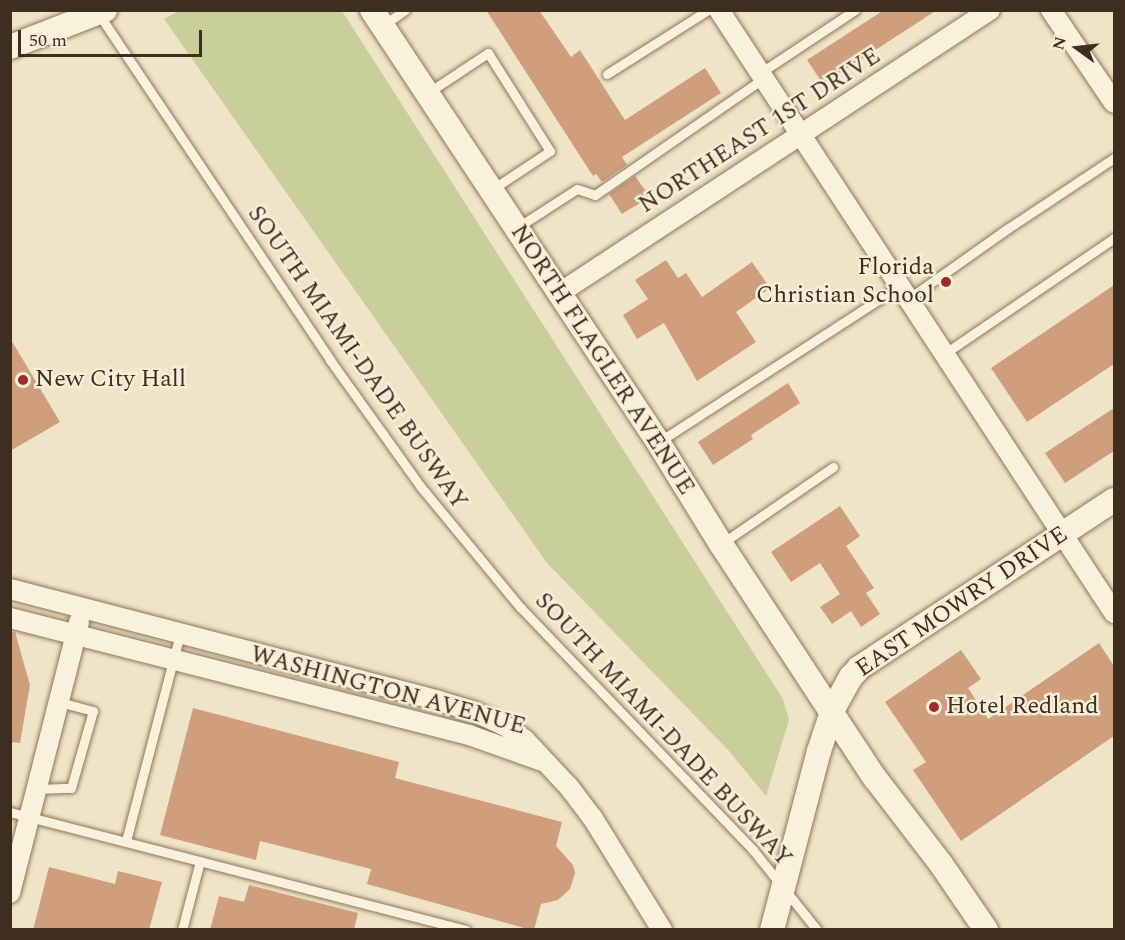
<!DOCTYPE html>
<html>
<head>
<meta charset="utf-8">
<style>
  body { margin:0 }
  #map { position:relative; width:1125px; height:940px; overflow:hidden; background:#f0e4c8; font-family:Spectral,serif }
  div>[style] { position:absolute }
  .green>* { inset:0; background:#c9cf9b }
  .building>* { inset:0; background:#cf9f7d }
  .roads { filter:drop-shadow(0 0 2px #8d765c) drop-shadow(0 0 2px #8d765c) }
  .service>* { height:9px; margin:-4.5px; padding:0 4.5px; transform-origin:4.5px; border-radius:4.5px; background:#faf1dc }
  .minor>* { height:20px; margin:-10px; padding:0 10px; transform-origin:10px; border-radius:10px; background:#faf1dc }
  .tertiary>* { height:24px; margin:-12px; padding:0 12px; transform-origin:12px; border-radius:12px; background:#faf1dc }
  .dots>* { width:16px; height:16px; translate:-50% -50%; box-sizing:border-box; border:3px solid #f7eed8; border-radius:50% }
  span { translate:-50% -50%; white-space:nowrap; text-align:center; line-height:1.15; -webkit-text-stroke:5px #f7eed8; paint-order:stroke }
  .street-label { font-size:24px; color:#3d2e20 }
  .poi-label { font-size:24px; color:#3d2e20 }
  .right { translate:-100% -50%; text-align:right }
  .left { translate:0 -50%; text-align:left }
  .frame { position:absolute; inset:0; border:12px solid #3d2e20; pointer-events:none }
  .north { position:absolute; left:1047px; top:18px; width:60px; height:60px; -webkit-text-stroke:4px #f7eed8; paint-order:stroke; rotate:285deg; font-size:16px; font-weight:700; line-height:24px; text-align:center; color:#3d2e20 }
  .north::after { content:''; display:block; margin:auto; width:21px; height:27px; background:#3d2e20; clip-path:polygon(50% 0,100% 100%,50% 72%,0 100%) }
  .scale { position:absolute; left:18px; top:30px; width:184px; height:27px; box-sizing:border-box; border:3px solid #3d2e20; border-top:0; padding-left:8px; font-size:18px; line-height:21px; white-space:nowrap; color:#3d2e20; -webkit-text-stroke:4px #f7eed8; paint-order:stroke }
</style>
</head>
<body>
<div id="map">
  <div class="green">
    <div style="clip-path:polygon(179px 11px,342px 11px,783px 699px,789px 720px,766px 796px,728px 750px,547px 563px,164px 19px)"></div>
  </div>
  <div class="building">
    <div style="clip-path:polygon(486px 10px,539px 10px,571px 57px,580px 50px,625px 120px,705px 68px,721px 93px,622px 157px,627px 165px,602px 182px,596px 174px,593px 176px)"></div>
    <div style="clip-path:polygon(884px 10px,937px 10px,823px 84px,807px 60px)"></div>
    <div style="clip-path:polygon(635px 176px,650px 197px,622px 214px,609px 194px)"></div>
    <div style="clip-path:polygon(666px 260px,678px 278px,686px 273px,702px 297px,752px 262px,770px 288px,736px 312px,756px 342px,697px 381px,664px 323px,637px 339px,623px 315px,648px 299px,635px 280px)"></div>
    <div style="clip-path:polygon(1114px 285px,1114px 364px,1027px 422px,991px 368px)"></div>
    <div style="clip-path:polygon(10px 338px,60px 422px,10px 451px)"></div>
    <div style="clip-path:polygon(788px 383px,800px 403px,751px 435px,753px 439px,713px 465px,698px 442px)"></div>
    <div style="clip-path:polygon(1114px 408px,1114px 451px,1065px 483px,1045px 453px)"></div>
    <div style="clip-path:polygon(840px 506px,860px 536px,846px 546px,874px 588px,866px 593px,880px 614px,861px 627px,851px 611px,832px 624px,820px 607px,840px 594px,820px 563px,791px 582px,771px 552px)"></div>
    <div style="clip-path:polygon(15px 632px,30px 685px,20px 743px,10px 742px,10px 633px)"></div>
    <div style="clip-path:polygon(1099px 643px,1114px 666px,1114px 736px,961px 841px,913px 770px,926px 762px,885px 702px,961px 650px,981px 679px,968px 688px,988px 719px)"></div>
    <div style="clip-path:polygon(193px 708px,399px 762px,395px 778px,562px 822px,556px 846px,573px 865px,575px 873px,570px 889px,558px 900px,541px 904px,534px 930px,531px 930px,367px 884px,371px 869px,260px 841px,256px 860px,160px 835px)"></div>
    <div style="clip-path:polygon(49px 867px,115px 884px,118px 871px,162px 882px,149px 930px,33px 930px)"></div>
    <div style="clip-path:polygon(249px 885px,358px 913px,354px 930px,210px 930px,219px 896px,244px 902px)"></div>
  </div>
  <div class="roads">
    <div class="service">
      <div style="left:98px;top:13px;width:417px;rotate:56.2deg"></div>
      <div style="left:330px;top:360px;width:156px;rotate:54.4deg"></div>
      <div style="left:421px;top:487px;width:156px;rotate:50.5deg"></div>
      <div style="left:520px;top:607px;width:337px;rotate:46.2deg"></div>
      <div style="left:753px;top:850px;width:102px;rotate:51.3deg"></div>
      <div style="left:382px;top:26px;width:28px;rotate:-35deg"></div>
      <div style="left:760px;top:73px;width:114px;rotate:-33.6deg"></div>
      <div style="left:607px;top:74px;width:120px;rotate:-32.4deg"></div>
      <div style="left:429px;top:92px;width:71px;rotate:-33.5deg"></div>
      <div style="left:488px;top:53px;width:116px;rotate:57.7deg"></div>
      <div style="left:550px;top:151px;width:71px;rotate:146.5deg"></div>
      <div style="left:518px;top:227px;width:70px;rotate:-32.8deg"></div>
      <div style="left:577px;top:189px;width:19px;rotate:18deg"></div>
      <div style="left:595px;top:195px;width:206px;rotate:-34.7deg"></div>
      <div style="left:908px;top:299px;width:121px;rotate:-35.3deg"></div>
      <div style="left:1007px;top:229px;width:128px;rotate:-33.6deg"></div>
      <div style="left:944px;top:354px;width:206px;rotate:-34.3deg"></div>
      <div style="left:660px;top:441px;width:286px;rotate:-32.9deg"></div>
      <div style="left:721px;top:544px;width:136px;rotate:-34.5deg"></div>
      <div style="left:37px;top:789px;width:34px;rotate:-2deg"></div>
      <div style="left:71px;top:788px;width:80px;rotate:-74.1deg"></div>
      <div style="left:93px;top:711px;width:35px;rotate:-165deg"></div>
      <div style="left:10px;top:812px;width:471px;rotate:14.5deg"></div>
      <div style="left:126px;top:841px;width:215px;rotate:-75.4deg"></div>
      <div style="left:182px;top:930px;width:71px;rotate:-75.4deg"></div>
    </div>
    <div class="minor">
      <div style="left:719px;top:10px;width:721px;rotate:56.77deg"></div>
      <div style="left:1051px;top:10px;width:112px;rotate:55.9deg"></div>
      <div style="left:558px;top:294px;width:517px;rotate:-33.32deg"></div>
      <div style="left:10px;top:589px;width:440px;rotate:14.6deg"></div>
      <div style="left:436px;top:700px;width:41px;rotate:17.1deg"></div>
      <div style="left:475px;top:712px;width:35px;rotate:25deg"></div>
      <div style="left:507px;top:727px;width:22px;rotate:36deg"></div>
      <div style="left:525px;top:740px;width:64px;rotate:46.9deg"></div>
      <div style="left:569px;top:787px;width:38px;rotate:53deg"></div>
      <div style="left:592px;top:817px;width:133px;rotate:58.2deg"></div>
      <div style="left:10px;top:618px;width:474px;rotate:14.3deg"></div>
      <div style="left:469px;top:735px;width:77px;rotate:19.6deg"></div>
      <div style="left:10px;top:893px;width:280px;rotate:-75.7deg"></div>
    </div>
    <div class="tertiary">
      <div style="left:372px;top:10px;width:518px;rotate:56.49deg"></div>
      <div style="left:658px;top:442px;width:120px;rotate:58.3deg"></div>
      <div style="left:721px;top:544px;width:280px;rotate:56.7deg"></div>
      <div style="left:875px;top:778px;width:108px;rotate:52.5deg"></div>
      <div style="left:941px;top:864px;width:80px;rotate:55.7deg"></div>
      <div style="left:10px;top:47px;width:102px;rotate:-21.3deg"></div>
      <div style="left:772px;top:930px;width:185px;rotate:-75.3deg"></div>
      <div style="left:819px;top:751px;width:44px;rotate:-71.6deg"></div>
      <div style="left:833px;top:709px;width:37px;rotate:-61deg"></div>
      <div style="left:851px;top:677px;width:12px;rotate:-48deg"></div>
      <div style="left:859px;top:668px;width:305px;rotate:-33.4deg"></div>
    </div>
  </div>
  <div class="dots">
    <div style="left:946px;top:282px;background:#9e2a2b"></div>
    <div style="left:23px;top:380px;background:#9e2a2b"></div>
    <div style="left:934px;top:707px;background:#9e2a2b"></div>
  </div>
  <div class="street-label">
    <span style="left:760px;top:131px;rotate:-33deg">NORTHEAST 1ST DRIVE</span>
    <span style="left:357px;top:358px;rotate:55deg">SOUTH MIAMI-DADE BUSWAY</span>
    <span style="left:602px;top:360px;rotate:57deg">NORTH FLAGLER AVENUE</span>
    <span style="left:962px;top:602px;rotate:-34deg">EAST MOWRY DRIVE</span>
    <span style="left:388px;top:691px;rotate:15deg">WASHINGTON AVENUE</span>
    <span style="left:663px;top:730px;rotate:47deg">SOUTH MIAMI-DADE BUSWAY</span>
  </div>
  <div class="poi-label">
    <span class="right" style="left:934px;top:282px">Florida<br>Christian School</span>
    <span class="left" style="left:35px;top:380px">New City Hall</span>
    <span class="left" style="left:946px;top:707px">Hotel Redland</span>
  </div>
  <div class="frame"></div>
  <div class="north">N</div>
  <div class="scale">50 m</div>
</div>
</body>
</html>
